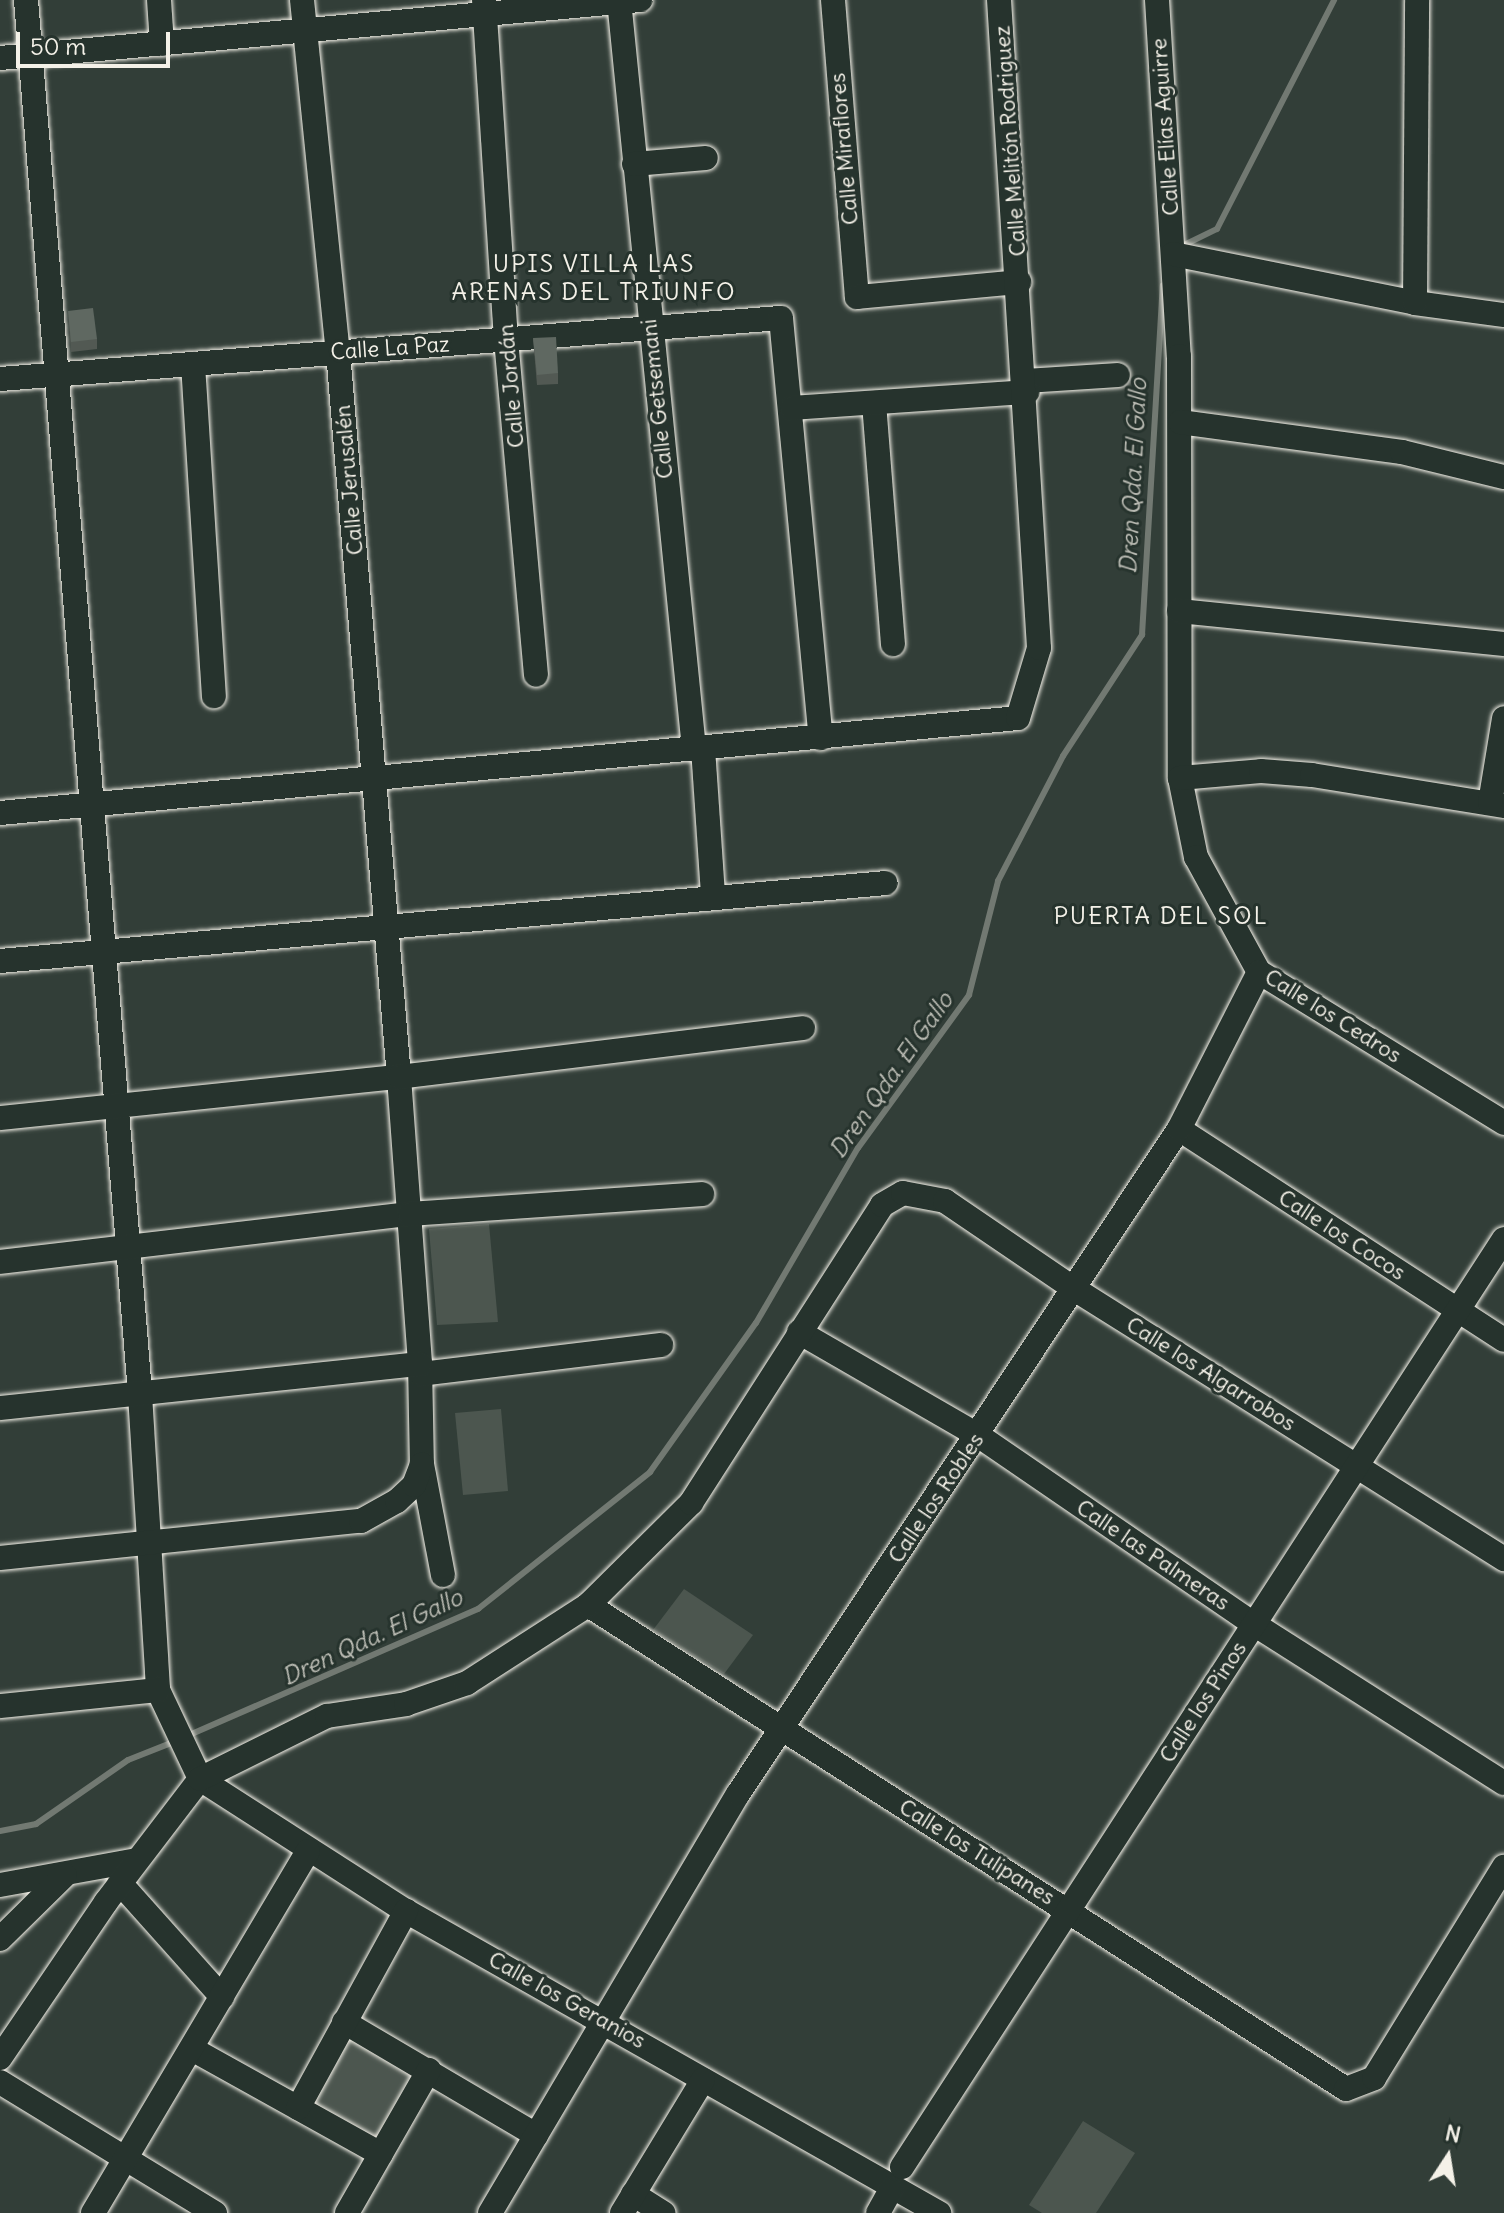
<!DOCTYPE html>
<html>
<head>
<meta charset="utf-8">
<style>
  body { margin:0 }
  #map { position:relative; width:1504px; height:2213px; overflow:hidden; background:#323e38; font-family:Delius,sans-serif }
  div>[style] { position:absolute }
  .green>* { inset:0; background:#4c564f }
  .stream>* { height:6px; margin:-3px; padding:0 3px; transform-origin:3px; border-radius:3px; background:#727972 }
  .roads { filter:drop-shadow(0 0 2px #f4f1e8) drop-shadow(0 0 2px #f4f1e8) }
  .minor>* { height:24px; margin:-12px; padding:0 12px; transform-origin:12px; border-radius:12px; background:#26332d }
  .wall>* { inset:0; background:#525953 }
  .building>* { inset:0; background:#5f6861 }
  span { translate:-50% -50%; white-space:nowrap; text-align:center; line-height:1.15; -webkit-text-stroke:6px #26332d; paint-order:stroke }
  .street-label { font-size:22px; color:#f4f1e8 }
  .neighbourhood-label { font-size:24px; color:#f4f1e8; letter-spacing:2px }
  .water-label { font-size:24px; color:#babbb3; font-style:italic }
  .north { position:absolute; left:1408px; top:2117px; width:80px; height:80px; -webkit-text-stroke:6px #26332d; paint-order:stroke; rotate:12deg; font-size:22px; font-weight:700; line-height:32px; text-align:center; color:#f4f1e8 }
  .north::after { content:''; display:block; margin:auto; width:28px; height:36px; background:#f4f1e8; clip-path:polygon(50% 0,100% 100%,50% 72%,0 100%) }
  .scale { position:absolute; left:16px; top:32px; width:154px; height:36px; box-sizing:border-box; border:4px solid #f4f1e8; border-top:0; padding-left:10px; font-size:24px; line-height:28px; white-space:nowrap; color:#f4f1e8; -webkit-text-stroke:6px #26332d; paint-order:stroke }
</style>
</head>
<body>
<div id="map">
  <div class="green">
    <div style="clip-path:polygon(489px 1224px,498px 1322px,437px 1325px,429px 1229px)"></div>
    <div style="clip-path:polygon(501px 1409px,508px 1491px,463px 1495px,455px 1413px)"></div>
    <div style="clip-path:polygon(684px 1589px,753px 1635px,724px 1674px,653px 1630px)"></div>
    <div style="clip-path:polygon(349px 2031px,419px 2070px,379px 2143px,310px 2102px)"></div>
    <div style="clip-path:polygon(1083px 2121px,1135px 2153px,1096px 2213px,1042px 2213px,1029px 2205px)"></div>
  </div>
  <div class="stream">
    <div style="left:1182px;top:246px;width:39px;rotate:-26deg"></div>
    <div style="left:1217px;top:229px;width:257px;rotate:-62.9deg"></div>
    <div style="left:187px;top:1736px;width:318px;rotate:-23.6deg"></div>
    <div style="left:478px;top:1609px;width:220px;rotate:-38.5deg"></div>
    <div style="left:650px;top:1472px;width:183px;rotate:-54.6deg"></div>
    <div style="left:756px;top:1323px;width:203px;rotate:-59.8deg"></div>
    <div style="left:858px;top:1148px;width:189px;rotate:-54deg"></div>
    <div style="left:969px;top:995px;width:118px;rotate:-75.7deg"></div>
    <div style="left:998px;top:881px;width:141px;rotate:-62.5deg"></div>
    <div style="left:1063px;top:756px;width:145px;rotate:-56.9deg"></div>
    <div style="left:1142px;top:635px;width:350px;rotate:-86.6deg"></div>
    <div style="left:0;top:1831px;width:37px;rotate:-11deg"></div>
    <div style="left:36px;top:1824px;width:112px;rotate:-34.8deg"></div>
    <div style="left:128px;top:1760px;width:52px;rotate:-21.6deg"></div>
  </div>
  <div class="roads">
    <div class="minor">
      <div style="left:26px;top:0;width:1399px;rotate:85.32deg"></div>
      <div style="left:140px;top:1394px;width:297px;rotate:86.5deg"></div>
      <div style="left:158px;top:1690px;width:98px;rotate:64.7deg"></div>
      <div style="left:159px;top:0;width:44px;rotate:86.1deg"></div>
      <div style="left:302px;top:0;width:354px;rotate:84.2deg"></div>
      <div style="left:338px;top:352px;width:728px;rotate:85.19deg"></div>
      <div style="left:399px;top:1077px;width:288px;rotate:85.8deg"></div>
      <div style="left:420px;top:1364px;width:100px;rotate:88.9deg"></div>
      <div style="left:422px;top:1464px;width:113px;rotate:79.3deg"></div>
      <div style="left:484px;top:0;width:340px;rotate:86.3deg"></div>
      <div style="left:506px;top:339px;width:337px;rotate:84.9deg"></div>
      <div style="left:619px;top:0;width:753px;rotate:84.28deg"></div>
      <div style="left:833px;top:0;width:298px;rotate:85.4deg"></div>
      <div style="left:857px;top:297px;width:163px;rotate:-5.3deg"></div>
      <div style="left:1157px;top:0;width:357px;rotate:86.5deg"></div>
      <div style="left:1179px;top:356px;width:422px;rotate:89.9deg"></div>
      <div style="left:1180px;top:778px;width:81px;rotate:78.6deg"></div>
      <div style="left:1196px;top:857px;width:131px;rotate:61.3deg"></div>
      <div style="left:1259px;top:972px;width:288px;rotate:31.6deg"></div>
      <div style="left:0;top:58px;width:643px;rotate:-5.18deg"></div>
      <div style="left:634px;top:164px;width:72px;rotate:-4.8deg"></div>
      <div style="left:1173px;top:254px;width:247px;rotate:11.4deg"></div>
      <div style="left:1415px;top:303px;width:90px;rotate:7.7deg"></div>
      <div style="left:1415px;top:303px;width:303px;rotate:-89.6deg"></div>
      <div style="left:193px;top:364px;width:333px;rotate:86.4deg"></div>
      <div style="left:0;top:379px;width:783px;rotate:-4.47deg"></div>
      <div style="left:781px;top:318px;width:422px;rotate:84.6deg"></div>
      <div style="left:1026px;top:381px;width:92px;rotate:-3.7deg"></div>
      <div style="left:874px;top:403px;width:242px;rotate:85.5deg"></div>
      <div style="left:792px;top:408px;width:236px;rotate:-3.9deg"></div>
      <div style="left:1180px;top:422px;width:224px;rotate:7.7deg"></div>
      <div style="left:1402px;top:452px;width:105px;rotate:13.8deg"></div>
      <div style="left:1179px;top:611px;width:327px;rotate:5.8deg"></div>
      <div style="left:703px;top:748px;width:147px;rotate:86.1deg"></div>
      <div style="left:1180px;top:778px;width:81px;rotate:-4.9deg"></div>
      <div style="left:1261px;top:771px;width:51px;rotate:4.5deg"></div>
      <div style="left:1312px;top:775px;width:194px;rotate:9.2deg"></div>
      <div style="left:1490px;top:803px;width:86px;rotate:-80.6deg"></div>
      <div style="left:0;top:813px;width:1022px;rotate:-5.33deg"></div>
      <div style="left:1018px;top:718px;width:73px;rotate:-73.3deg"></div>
      <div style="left:1039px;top:648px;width:649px;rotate:-93.53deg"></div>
      <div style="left:0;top:961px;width:889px;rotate:-5.03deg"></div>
      <div style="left:0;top:1118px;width:401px;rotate:-5.9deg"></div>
      <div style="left:399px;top:1077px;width:407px;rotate:-6.9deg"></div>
      <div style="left:1179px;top:1129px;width:387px;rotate:33deg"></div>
      <div style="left:0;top:1262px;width:413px;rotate:-6.7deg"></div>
      <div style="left:410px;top:1214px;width:293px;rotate:-3.9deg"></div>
      <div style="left:799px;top:1332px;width:208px;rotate:30deg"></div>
      <div style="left:979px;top:1436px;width:333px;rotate:34.4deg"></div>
      <div style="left:1254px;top:1624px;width:296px;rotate:32.5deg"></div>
      <div style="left:421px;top:1374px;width:242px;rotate:-6.9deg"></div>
      <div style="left:0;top:1408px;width:422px;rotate:-6deg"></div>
      <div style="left:0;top:1558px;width:363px;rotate:-5.9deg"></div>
      <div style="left:361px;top:1521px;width:41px;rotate:-29.1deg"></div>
      <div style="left:397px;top:1501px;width:23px;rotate:-43deg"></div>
      <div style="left:414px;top:1485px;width:22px;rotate:-69deg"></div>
      <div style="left:588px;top:1605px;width:899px;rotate:32.56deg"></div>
      <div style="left:1346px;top:2089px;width:30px;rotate:-21deg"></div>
      <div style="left:1374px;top:2078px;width:248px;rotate:-58.4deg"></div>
      <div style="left:0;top:1706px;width:159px;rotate:-5.8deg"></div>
      <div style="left:200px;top:1779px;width:245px;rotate:32.7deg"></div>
      <div style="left:406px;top:1911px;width:613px;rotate:29.54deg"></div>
      <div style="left:120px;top:1883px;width:153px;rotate:48.2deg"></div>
      <div style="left:0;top:1885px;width:139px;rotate:-10.3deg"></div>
      <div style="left:0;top:1939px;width:91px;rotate:-44.6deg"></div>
      <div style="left:344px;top:2022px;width:223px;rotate:30.5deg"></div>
      <div style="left:192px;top:2049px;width:216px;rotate:29.1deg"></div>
      <div style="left:0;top:2058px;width:189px;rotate:-55.8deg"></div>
      <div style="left:106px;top:1902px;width:155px;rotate:-52.6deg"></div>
      <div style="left:200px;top:1779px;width:142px;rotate:-26.4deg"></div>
      <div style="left:327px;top:1716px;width:80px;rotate:-8.6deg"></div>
      <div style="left:406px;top:1704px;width:65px;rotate:-19deg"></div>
      <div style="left:467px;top:1683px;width:144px;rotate:-32.8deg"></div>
      <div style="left:588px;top:1605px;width:145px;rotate:-44.7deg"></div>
      <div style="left:691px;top:1503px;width:354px;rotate:-57.3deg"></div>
      <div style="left:882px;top:1205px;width:24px;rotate:-30deg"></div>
      <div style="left:903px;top:1193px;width:43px;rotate:10.8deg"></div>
      <div style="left:945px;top:1201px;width:158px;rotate:34.2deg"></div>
      <div style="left:1076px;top:1290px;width:506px;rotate:32.15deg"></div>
      <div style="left:0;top:2082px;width:252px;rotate:31.4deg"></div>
      <div style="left:298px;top:2108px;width:225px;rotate:-61.3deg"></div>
      <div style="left:902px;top:2167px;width:1106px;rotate:-57.03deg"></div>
      <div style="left:633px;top:2194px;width:36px;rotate:32deg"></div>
      <div style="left:93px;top:2213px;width:421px;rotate:-59.3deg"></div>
      <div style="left:347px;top:2213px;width:165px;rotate:-60.2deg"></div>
      <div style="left:490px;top:2213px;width:487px;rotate:-59.4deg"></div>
      <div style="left:738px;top:1794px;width:798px;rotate:-56.45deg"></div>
      <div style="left:1179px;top:1129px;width:176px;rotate:-63deg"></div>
      <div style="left:622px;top:2213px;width:156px;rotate:-58.7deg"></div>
      <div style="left:878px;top:2213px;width:26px;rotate:-61deg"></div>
    </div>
  </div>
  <div class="wall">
    <div style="clip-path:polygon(68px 311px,97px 339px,97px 349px,71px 352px)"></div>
    <div style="clip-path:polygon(533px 338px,558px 373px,558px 384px,537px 385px)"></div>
  </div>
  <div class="building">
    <div style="clip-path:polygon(93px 308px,97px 339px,71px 342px,68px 311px)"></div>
    <div style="clip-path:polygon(556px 337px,558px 373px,537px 375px,533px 338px)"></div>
  </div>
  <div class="street-label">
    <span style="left:1165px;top:127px;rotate:-94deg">Calle Elías Aguirre</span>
    <span style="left:1010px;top:141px;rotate:-94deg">Calle Melitón Rodriguez</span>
    <span style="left:844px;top:149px;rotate:-95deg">Calle Miraflores</span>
    <span style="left:390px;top:348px;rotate:-4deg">Calle La Paz</span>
    <span style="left:511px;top:386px;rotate:-95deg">Calle Jordán</span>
    <span style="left:657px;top:399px;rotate:-96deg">Calle Getsemani</span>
    <span style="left:349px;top:480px;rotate:-95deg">Calle Jerusalén</span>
    <span style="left:1333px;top:1016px;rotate:32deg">Calle los Cedros</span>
    <span style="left:1342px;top:1235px;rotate:33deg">Calle los Cocos</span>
    <span style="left:1211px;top:1374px;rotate:32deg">Calle los Algarrobos</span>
    <span style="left:936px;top:1498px;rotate:-56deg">Calle los Robles</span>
    <span style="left:1153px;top:1555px;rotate:34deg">Calle las Palmeras</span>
    <span style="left:1203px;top:1702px;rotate:-57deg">Calle los Pinos</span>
    <span style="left:977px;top:1852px;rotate:32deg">Calle los Tulipanes</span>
    <span style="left:567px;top:2000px;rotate:29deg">Calle los Geranios</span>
  </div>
  <div class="neighbourhood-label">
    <span style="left:594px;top:278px">UPIS VILLA LAS<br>ARENAS DEL TRIUNFO</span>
    <span style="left:1161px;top:916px">PUERTA DEL SOL</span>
  </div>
  <div class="water-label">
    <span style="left:1133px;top:476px;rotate:-87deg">Dren Qda. El Gallo</span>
    <span style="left:891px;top:1075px;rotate:-55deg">Dren Qda. El Gallo</span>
    <span style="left:372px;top:1637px;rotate:-25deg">Dren Qda. El Gallo</span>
  </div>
  <div class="north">N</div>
  <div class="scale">50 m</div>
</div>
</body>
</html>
